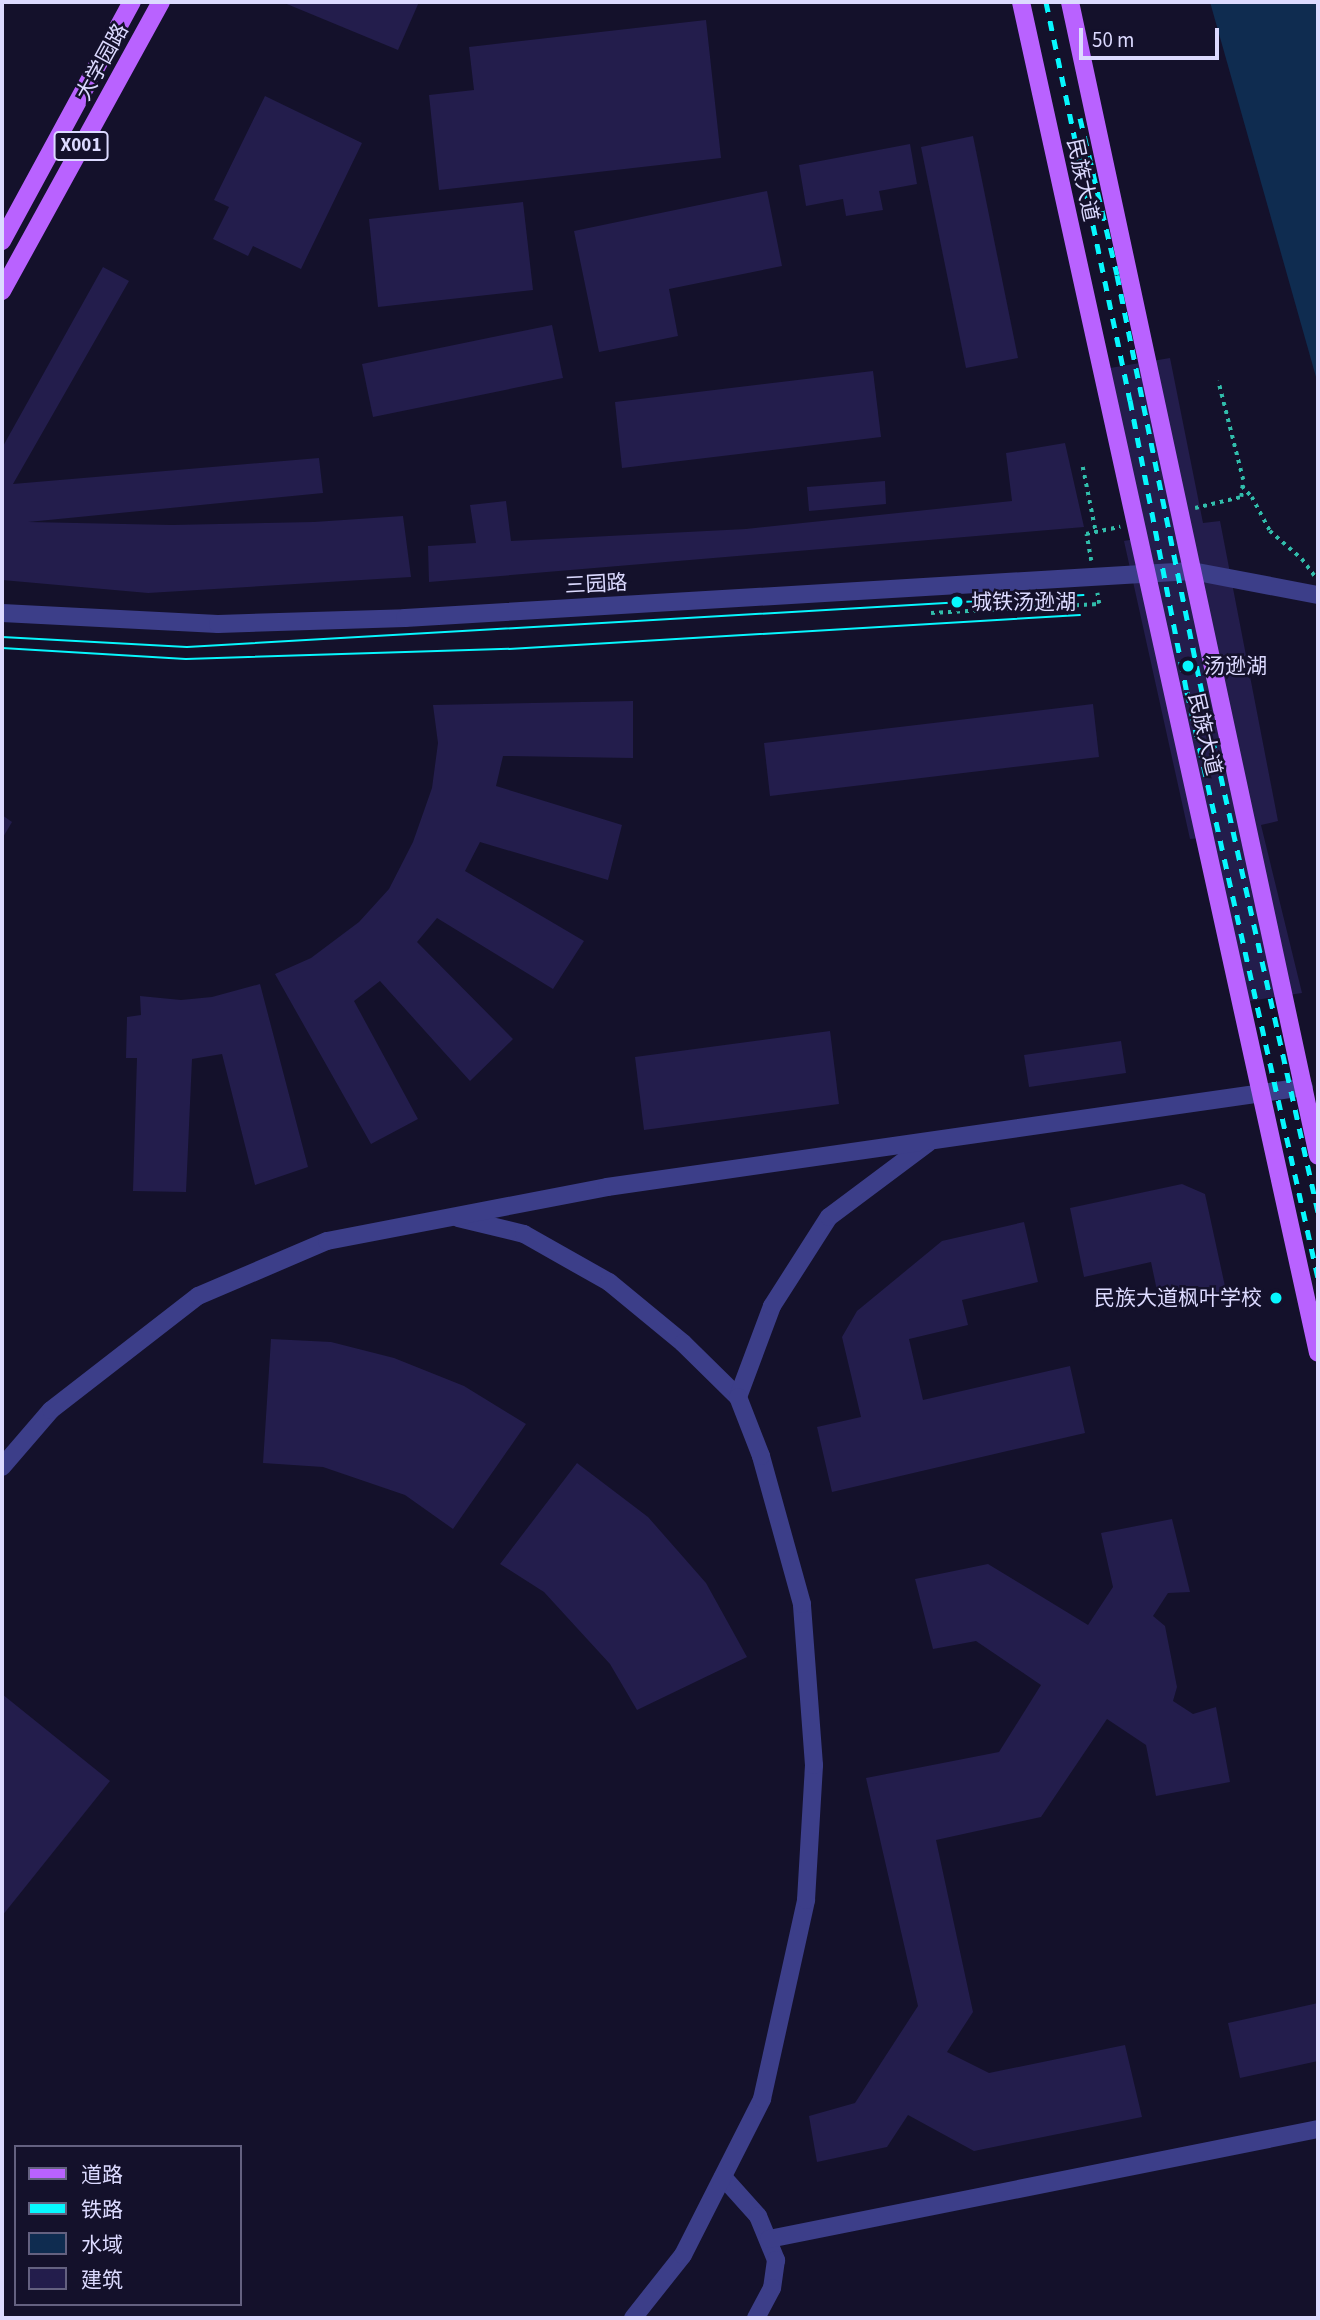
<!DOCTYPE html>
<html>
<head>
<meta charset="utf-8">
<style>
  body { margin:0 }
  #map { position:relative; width:1320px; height:2320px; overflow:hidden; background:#14112b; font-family:"Source Sans 3","Noto Sans SC",sans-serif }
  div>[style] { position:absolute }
  .water>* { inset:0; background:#0f2c50 }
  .building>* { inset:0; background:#231d4c }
  .path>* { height:3.5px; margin-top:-1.75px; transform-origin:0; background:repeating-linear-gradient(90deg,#31bdab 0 3.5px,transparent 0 8.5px) }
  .minor>* { height:18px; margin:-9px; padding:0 9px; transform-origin:9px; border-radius:9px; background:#3c3e89 }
  .major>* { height:18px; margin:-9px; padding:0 9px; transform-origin:9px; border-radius:9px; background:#b962ff }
  .tram>* { height:2px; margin:-1px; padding:0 1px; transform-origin:1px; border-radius:1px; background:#07f7fe }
  .rail>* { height:5px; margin-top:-2.5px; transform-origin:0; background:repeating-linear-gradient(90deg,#07f7fe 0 10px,transparent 0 19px) }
  .dots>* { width:19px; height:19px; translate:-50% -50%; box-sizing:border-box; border:4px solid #14112b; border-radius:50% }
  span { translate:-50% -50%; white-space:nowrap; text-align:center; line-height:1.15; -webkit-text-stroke:5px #14112b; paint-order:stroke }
  .shield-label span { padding:2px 5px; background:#14112b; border:2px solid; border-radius:5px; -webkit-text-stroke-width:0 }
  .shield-label { font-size:19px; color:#dcdaff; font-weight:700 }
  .street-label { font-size:21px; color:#dcdaff }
  .poi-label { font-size:21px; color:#dcdaff }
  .left { translate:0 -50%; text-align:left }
  .right { translate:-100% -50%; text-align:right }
  .frame { position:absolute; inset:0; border:4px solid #dcdaff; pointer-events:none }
  .legend { position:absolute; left:14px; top:2145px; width:228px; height:161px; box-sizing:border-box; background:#14112b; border:2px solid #646180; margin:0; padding:9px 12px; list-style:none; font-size:21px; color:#dcdaff }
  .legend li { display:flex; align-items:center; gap:14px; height:35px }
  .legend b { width:35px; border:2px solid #646180 }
  .scale { position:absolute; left:1079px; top:28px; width:140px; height:32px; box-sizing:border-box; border:4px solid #dcdaff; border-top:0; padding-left:9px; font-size:21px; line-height:24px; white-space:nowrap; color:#dcdaff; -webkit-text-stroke:5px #14112b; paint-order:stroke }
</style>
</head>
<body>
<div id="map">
  <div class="water">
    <div style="clip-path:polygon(1210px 2px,1318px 2px,1318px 384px)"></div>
  </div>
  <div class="building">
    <div style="clip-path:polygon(282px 2px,419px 2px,398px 50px)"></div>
    <div style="clip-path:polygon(706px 20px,721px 158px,439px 190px,429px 95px,474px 90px,469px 47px)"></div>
    <div style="clip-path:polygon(265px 96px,362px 143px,301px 269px,253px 246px,248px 256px,213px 239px,229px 207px,214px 200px)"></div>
    <div style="clip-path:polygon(973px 136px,1018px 358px,966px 368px,921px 147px)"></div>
    <div style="clip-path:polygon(910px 144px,917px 184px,879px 191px,883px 210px,846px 216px,843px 199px,806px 206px,799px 165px)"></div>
    <div style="clip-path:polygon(767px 191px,782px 266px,669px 289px,678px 336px,599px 352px,574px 231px)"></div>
    <div style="clip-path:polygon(523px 202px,533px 290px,378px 307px,369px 219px)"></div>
    <div style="clip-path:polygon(103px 267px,129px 281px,13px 484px,319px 458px,323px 493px,28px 522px,172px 525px,314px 522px,403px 516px,411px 577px,148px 593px,2px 580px,2px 448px)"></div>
    <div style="clip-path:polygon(552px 325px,563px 378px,373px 417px,362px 364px)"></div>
    <div style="clip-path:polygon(1170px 358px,1203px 523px,1220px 521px,1278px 821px,1261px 825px,1302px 993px,1249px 1001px,1211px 837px,1190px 839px,1124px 541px,1140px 538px,1110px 368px)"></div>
    <div style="clip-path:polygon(873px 371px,881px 437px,622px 468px,615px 402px)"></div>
    <div style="clip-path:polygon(1065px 443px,1084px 527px,429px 582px,428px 546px,476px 543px,470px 505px,506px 501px,511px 541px,746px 529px,1012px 501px,1006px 453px)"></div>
    <div style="clip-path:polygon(885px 481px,886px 504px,809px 511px,807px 487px)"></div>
    <div style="clip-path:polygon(633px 701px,633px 758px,503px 756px,496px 786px,622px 825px,608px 880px,480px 842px,465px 871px,584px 941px,553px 989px,437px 918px,417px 942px,513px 1039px,470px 1081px,380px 981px,354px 1001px,418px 1119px,371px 1144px,275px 974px,311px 958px,359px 922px,389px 889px,413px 842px,432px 788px,438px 743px,433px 705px)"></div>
    <div style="clip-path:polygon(1093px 704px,1099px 757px,770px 796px,764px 743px)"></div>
    <div style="clip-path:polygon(2px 815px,12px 822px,2px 839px)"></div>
    <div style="clip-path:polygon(260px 984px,308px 1167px,255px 1185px,222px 1054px,192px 1059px,186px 1192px,133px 1191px,137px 1058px,126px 1058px,127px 1017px,141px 1015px,140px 996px,181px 1000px,212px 997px)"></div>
    <div style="clip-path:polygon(830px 1031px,839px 1104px,644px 1130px,635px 1057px)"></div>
    <div style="clip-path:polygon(1121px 1041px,1126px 1073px,1029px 1087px,1024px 1055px)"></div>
    <div style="clip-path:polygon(1182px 1184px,1205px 1194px,1226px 1291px,1160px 1305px,1151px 1262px,1084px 1277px,1070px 1208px)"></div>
    <div style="clip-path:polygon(1024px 1222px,1038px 1282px,962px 1300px,968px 1325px,909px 1339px,923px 1400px,1070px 1366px,1085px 1433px,832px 1492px,817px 1427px,861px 1417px,842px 1337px,857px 1311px,942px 1241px)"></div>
    <div style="clip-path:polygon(271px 1339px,331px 1342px,394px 1358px,464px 1386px,526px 1424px,453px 1529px,405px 1495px,323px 1467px,263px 1463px)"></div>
    <div style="clip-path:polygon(577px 1463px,648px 1517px,706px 1583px,747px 1657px,637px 1710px,610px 1664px,544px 1592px,500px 1564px)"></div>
    <div style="clip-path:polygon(1172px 1519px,1190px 1592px,1168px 1593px,1153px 1616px,1165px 1626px,1177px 1687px,1173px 1701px,1193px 1714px,1216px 1707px,1230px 1782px,1156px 1796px,1146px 1745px,1107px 1719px,1041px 1817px,936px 1840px,973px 2012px,947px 2052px,989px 2073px,1125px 2045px,1142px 2117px,974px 2151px,908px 2115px,887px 2147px,817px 2162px,809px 2116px,855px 2103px,918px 2006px,866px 1778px,999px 1752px,1041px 1685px,976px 1641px,933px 1649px,915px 1579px,988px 1564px,1088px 1625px,1113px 1587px,1101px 1533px)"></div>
    <div style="clip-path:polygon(2px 1694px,110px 1781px,2px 1916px)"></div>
    <div style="clip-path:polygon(1318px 2003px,1318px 2061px,1240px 2078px,1228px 2023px)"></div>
  </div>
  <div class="path">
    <div style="left:1083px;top:467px;width:66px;rotate:78.7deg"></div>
    <div style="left:1242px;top:486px;width:15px;rotate:48deg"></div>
    <div style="left:1252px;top:497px;width:38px;rotate:62deg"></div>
    <div style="left:1270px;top:531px;width:43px;rotate:41.2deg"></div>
    <div style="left:1302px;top:559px;width:21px;rotate:53deg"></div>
    <div style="left:1195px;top:508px;width:47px;rotate:-13.4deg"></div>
    <div style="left:1241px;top:497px;width:17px;rotate:-83deg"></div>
    <div style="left:1243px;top:480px;width:102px;rotate:-104.2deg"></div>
    <div style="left:1091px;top:561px;width:27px;rotate:-100deg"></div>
    <div style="left:1086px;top:534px;width:35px;rotate:-12deg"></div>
    <div style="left:931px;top:613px;width:168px;rotate:-3.1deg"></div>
    <div style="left:1099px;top:604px;width:11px;rotate:-100deg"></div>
  </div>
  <div class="minor">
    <div style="left:2px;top:613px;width:216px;rotate:2.9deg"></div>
    <div style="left:218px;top:624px;width:187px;rotate:-1.8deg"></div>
    <div style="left:405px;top:618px;width:788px;rotate:-3.42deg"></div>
    <div style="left:1192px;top:571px;width:128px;rotate:10.8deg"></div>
    <div style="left:458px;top:1218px;width:68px;rotate:13.6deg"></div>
    <div style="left:524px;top:1234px;width:98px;rotate:29.5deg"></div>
    <div style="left:609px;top:1282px;width:96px;rotate:39.5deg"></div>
    <div style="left:683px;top:1343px;width:77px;rotate:44.5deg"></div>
    <div style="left:738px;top:1397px;width:97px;rotate:-69.5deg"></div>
    <div style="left:772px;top:1306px;width:106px;rotate:-57.4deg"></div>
    <div style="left:829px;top:1217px;width:124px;rotate:-36.8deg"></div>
    <div style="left:2px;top:1467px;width:75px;rotate:-49.3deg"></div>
    <div style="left:51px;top:1410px;width:186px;rotate:-37.8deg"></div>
    <div style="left:198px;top:1296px;width:140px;rotate:-23.1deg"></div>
    <div style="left:327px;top:1241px;width:285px;rotate:-10.9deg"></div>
    <div style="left:607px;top:1187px;width:704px;rotate:-8.16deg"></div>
    <div style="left:723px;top:2177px;width:52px;rotate:48.1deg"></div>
    <div style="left:758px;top:2216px;width:48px;rotate:67.8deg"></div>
    <div style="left:776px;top:2260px;width:28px;rotate:98deg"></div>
    <div style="left:772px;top:2288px;width:34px;rotate:118deg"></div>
    <div style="left:769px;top:2239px;width:560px;rotate:-11.33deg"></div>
    <div style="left:633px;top:2318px;width:80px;rotate:-51.6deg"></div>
    <div style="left:683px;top:2255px;width:175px;rotate:-63.1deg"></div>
    <div style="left:762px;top:2099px;width:204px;rotate:-77.5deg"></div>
    <div style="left:806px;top:1900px;width:135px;rotate:-86.6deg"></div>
    <div style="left:814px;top:1765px;width:161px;rotate:-94.3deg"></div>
    <div style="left:802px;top:1604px;width:154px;rotate:-105.5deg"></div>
    <div style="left:761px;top:1456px;width:63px;rotate:-111.3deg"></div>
  </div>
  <div class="major">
    <div style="left:1021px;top:2px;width:1383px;rotate:77.6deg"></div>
    <div style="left:1070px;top:2px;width:1180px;rotate:77.87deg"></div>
    <div style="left:2px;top:241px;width:272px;rotate:-61.5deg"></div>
    <div style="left:2px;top:291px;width:330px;rotate:-61.2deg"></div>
  </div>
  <div class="tram">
    <div style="left:2px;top:637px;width:185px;rotate:3.1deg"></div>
    <div style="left:187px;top:647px;width:898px;rotate:-3.32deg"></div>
    <div style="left:2px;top:648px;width:184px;rotate:3.4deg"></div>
    <div style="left:186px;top:659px;width:323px;rotate:-1.8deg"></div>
    <div style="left:509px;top:649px;width:572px;rotate:-3.41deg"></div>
  </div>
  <div class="rail">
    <div style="left:1046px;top:2px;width:407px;rotate:78.1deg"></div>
    <div style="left:1130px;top:400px;width:298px;rotate:79deg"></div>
    <div style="left:1187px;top:692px;width:600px;rotate:77.4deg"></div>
    <div style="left:1080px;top:118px;width:161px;rotate:76.7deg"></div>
    <div style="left:1117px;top:275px;width:416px;rotate:78.5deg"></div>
    <div style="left:1200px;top:683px;width:542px;rotate:77.43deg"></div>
  </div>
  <div class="dots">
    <div style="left:957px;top:602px;background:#07f7fe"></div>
    <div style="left:1188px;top:666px;background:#07f7fe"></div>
    <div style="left:1276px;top:1298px;background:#07f7fe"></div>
  </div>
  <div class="shield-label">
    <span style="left:81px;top:146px">X001</span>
  </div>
  <div class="street-label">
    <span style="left:102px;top:62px;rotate:-61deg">大学园路</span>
    <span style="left:1083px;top:180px;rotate:78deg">民族大道</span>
    <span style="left:596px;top:584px;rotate:-3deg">三园路</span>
    <span style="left:1205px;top:734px;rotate:77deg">民族大道</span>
  </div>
  <div class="poi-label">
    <span class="left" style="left:971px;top:602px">城铁汤逊湖</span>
    <span class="left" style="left:1204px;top:666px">汤逊湖</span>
    <span class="right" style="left:1262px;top:1298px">民族大道枫叶学校</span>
  </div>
  <div class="frame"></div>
  <ul class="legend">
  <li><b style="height:9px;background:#b962ff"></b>道路</li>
  <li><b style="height:9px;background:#07f7fe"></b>铁路</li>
  <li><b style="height:19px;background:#0f2c50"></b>水域</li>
  <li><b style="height:19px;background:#231d4c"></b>建筑</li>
  </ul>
  <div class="scale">50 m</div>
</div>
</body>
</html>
